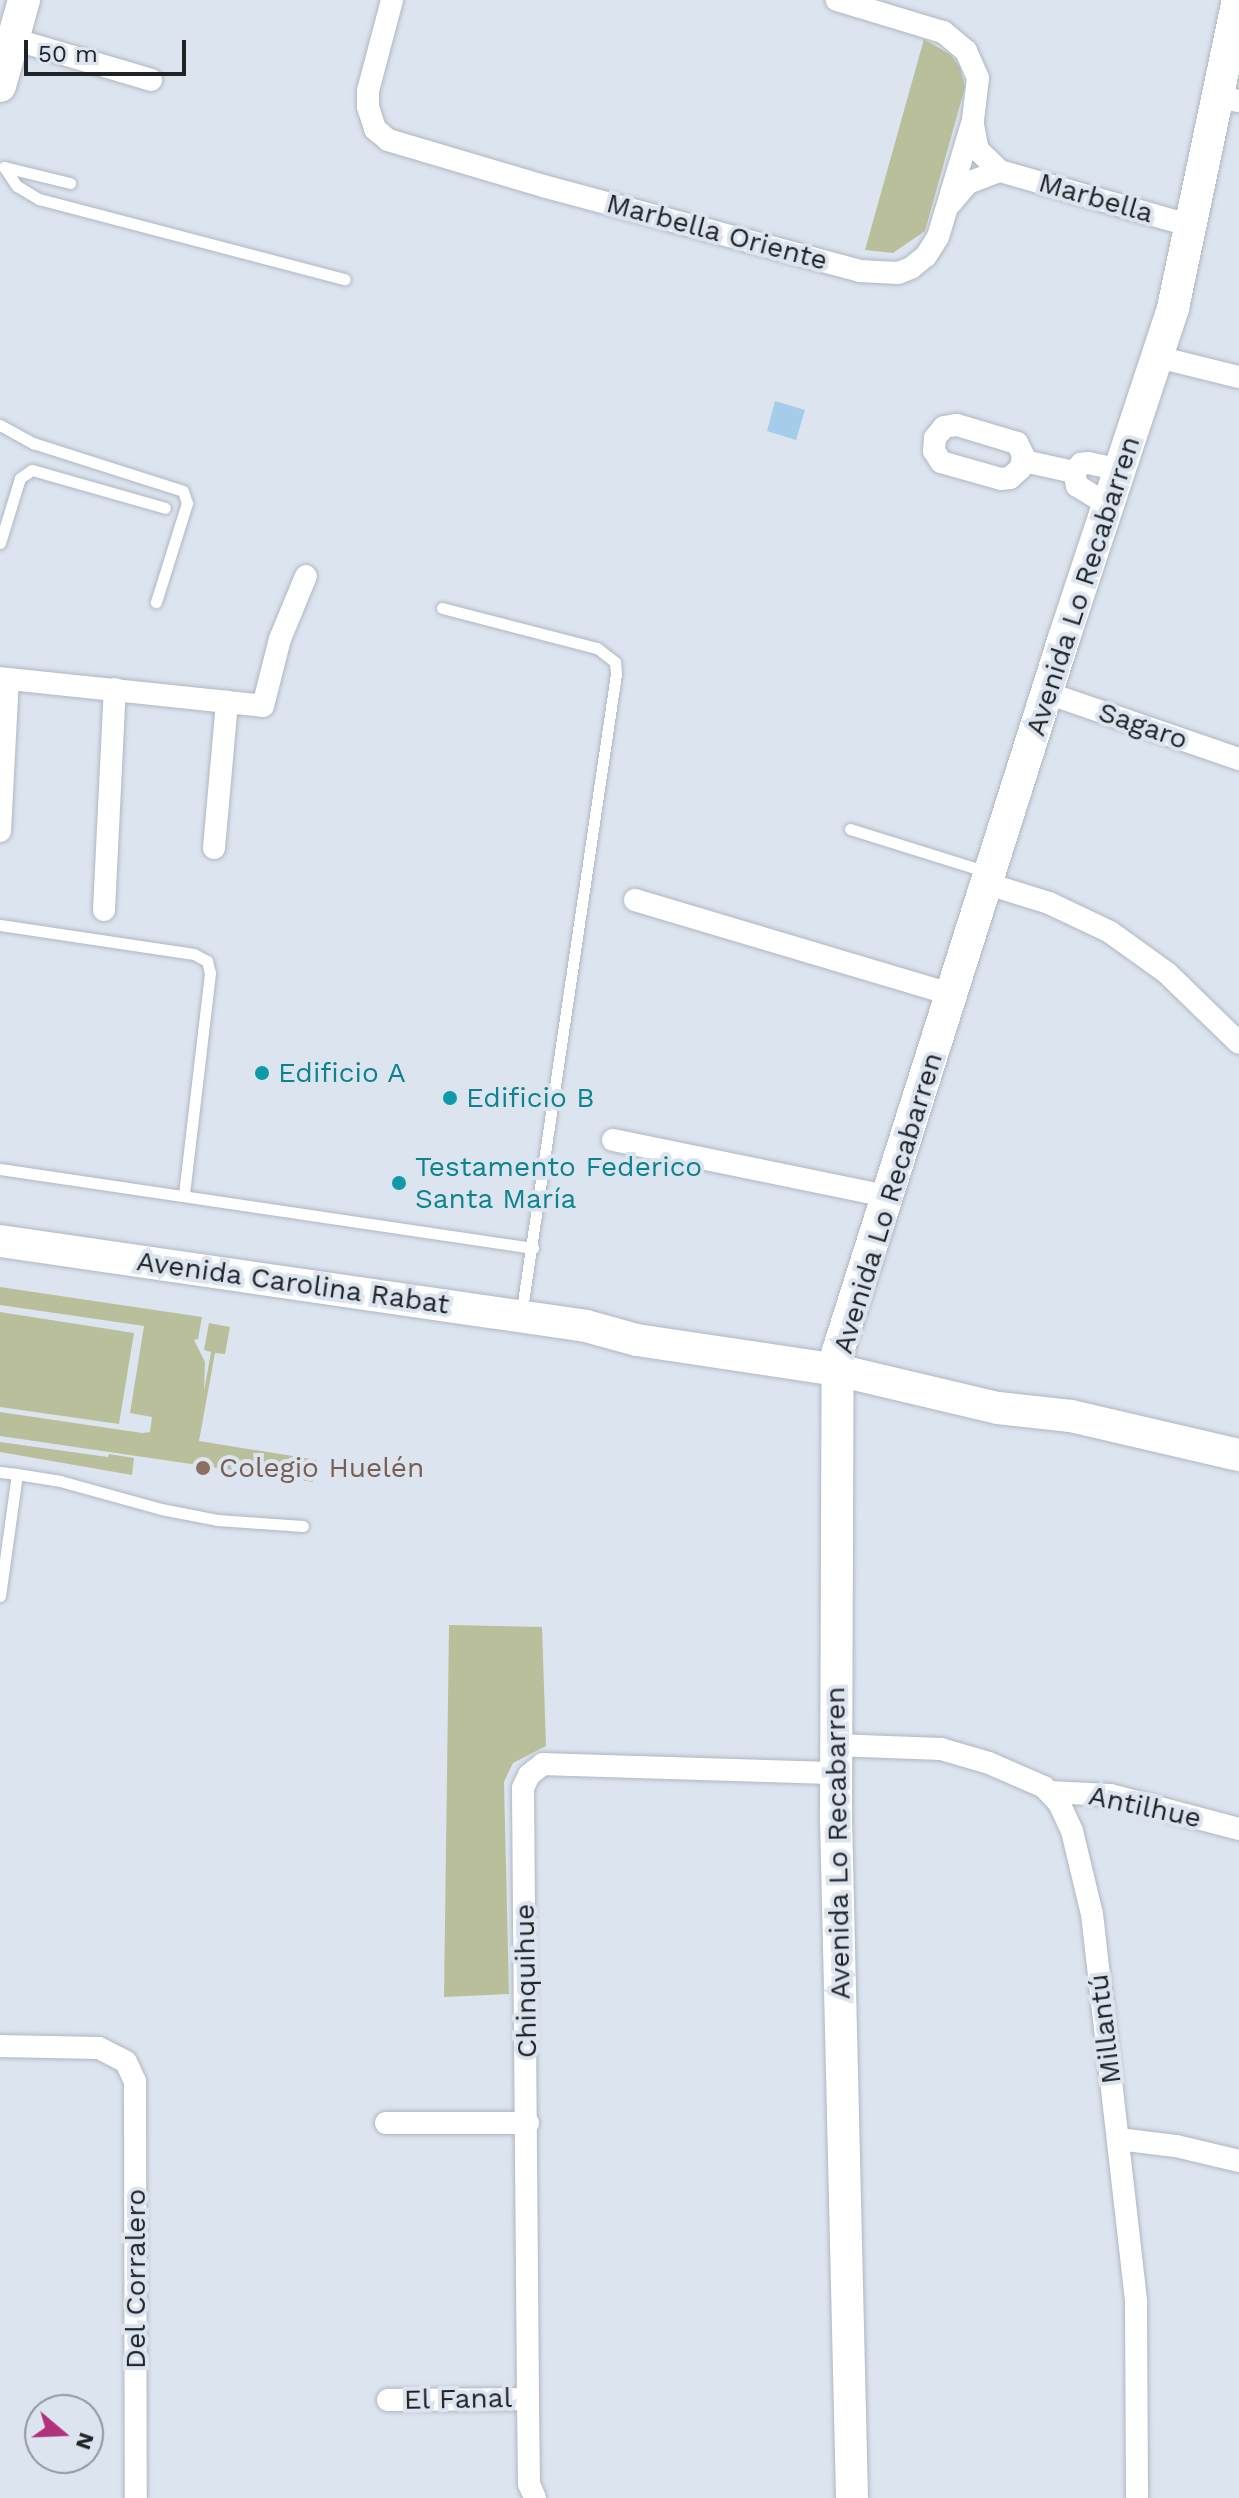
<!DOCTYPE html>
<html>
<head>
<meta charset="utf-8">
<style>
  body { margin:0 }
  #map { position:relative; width:1239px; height:2498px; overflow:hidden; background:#dce5ef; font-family:"Work Sans",sans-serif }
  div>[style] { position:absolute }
  .green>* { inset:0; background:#b9bf9a }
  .water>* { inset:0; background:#a5cce9 }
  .roads { filter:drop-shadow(0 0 2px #afb7c1) drop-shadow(0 0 2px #afb7c1) }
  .lane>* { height:11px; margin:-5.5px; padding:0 5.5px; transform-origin:5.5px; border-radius:5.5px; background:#fff }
  .street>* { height:22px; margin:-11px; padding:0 11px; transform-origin:11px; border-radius:11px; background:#fff }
  .secondary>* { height:32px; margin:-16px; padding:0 16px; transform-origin:16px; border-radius:16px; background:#fff }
  .dots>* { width:22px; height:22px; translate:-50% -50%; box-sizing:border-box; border:4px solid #dce5ef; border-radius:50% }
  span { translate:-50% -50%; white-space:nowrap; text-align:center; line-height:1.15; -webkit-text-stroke:8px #dce5ef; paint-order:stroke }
  .street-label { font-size:28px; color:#1f2326 }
  .culture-label { font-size:28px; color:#0d838f }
  .left { translate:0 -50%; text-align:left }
  .education-label { font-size:28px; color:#785e54 }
  .north { position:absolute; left:24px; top:2394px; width:80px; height:80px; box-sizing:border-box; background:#dce5ef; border:2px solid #90979f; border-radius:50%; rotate:109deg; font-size:22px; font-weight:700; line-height:32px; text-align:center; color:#1f2326 }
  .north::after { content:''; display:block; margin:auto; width:28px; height:36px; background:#b2317d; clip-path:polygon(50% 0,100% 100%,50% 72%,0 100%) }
  .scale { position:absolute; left:24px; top:40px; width:162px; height:36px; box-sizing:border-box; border:4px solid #1f2326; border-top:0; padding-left:10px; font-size:24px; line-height:28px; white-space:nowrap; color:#1f2326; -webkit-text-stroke:6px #dce5ef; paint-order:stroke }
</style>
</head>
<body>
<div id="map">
  <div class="green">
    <div style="clip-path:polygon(924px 39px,951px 55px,960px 67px,965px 87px,925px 231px,893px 253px,865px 250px)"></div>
    <div style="clip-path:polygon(0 1287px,202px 1317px,198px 1339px,194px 1340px,205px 1362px,204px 1391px,211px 1352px,204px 1350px,209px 1323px,230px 1327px,225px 1354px,215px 1353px,199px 1441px,317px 1460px,313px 1482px,0 1436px,0 1412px,142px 1433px,150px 1432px,152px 1417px,130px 1413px,144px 1326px,0 1305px)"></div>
    <div style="clip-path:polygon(0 1312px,134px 1333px,119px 1424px,0 1407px)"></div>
    <div style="clip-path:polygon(0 1442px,108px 1457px,109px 1454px,134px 1458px,132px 1475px,0 1452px)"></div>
    <div style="clip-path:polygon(449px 1625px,542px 1627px,546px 1746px,513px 1763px,504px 1782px,509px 1994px,444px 1997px)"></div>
  </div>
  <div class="water">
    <div style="clip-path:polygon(775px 401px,805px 410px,796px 440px,767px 431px)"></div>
  </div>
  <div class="roads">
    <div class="lane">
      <div style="left:4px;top:167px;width:23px;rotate:56deg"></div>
      <div style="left:17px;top:186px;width:26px;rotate:31deg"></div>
      <div style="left:39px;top:199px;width:316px;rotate:14.7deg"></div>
      <div style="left:4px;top:167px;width:68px;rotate:13.6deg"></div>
      <div style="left:0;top:425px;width:38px;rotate:29deg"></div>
      <div style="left:33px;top:443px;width:157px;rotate:17.7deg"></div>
      <div style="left:183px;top:491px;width:13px;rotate:72deg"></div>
      <div style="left:187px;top:503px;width:104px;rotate:107.4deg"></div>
      <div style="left:0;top:543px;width:68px;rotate:-72.9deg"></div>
      <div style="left:20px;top:478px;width:14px;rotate:-34deg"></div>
      <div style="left:32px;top:470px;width:138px;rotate:15.9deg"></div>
      <div style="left:442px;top:608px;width:160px;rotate:14.5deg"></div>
      <div style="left:597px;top:648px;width:23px;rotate:38deg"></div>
      <div style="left:615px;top:662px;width:12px;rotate:85deg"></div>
      <div style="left:616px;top:674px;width:649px;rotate:98.42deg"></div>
      <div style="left:850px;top:829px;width:144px;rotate:17.4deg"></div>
      <div style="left:0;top:925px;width:196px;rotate:8.5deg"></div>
      <div style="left:194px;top:954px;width:15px;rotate:28deg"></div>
      <div style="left:207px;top:961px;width:12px;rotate:76deg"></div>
      <div style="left:210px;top:973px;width:223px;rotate:96.7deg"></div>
      <div style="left:0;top:1169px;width:539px;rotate:8.43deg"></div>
      <div style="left:0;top:1472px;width:17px;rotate:7deg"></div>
      <div style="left:0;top:1596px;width:123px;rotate:-82.1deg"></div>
      <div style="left:17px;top:1474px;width:44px;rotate:9.2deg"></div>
      <div style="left:60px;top:1481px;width:105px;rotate:15.5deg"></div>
      <div style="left:161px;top:1509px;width:57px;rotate:11.1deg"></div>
      <div style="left:217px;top:1520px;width:86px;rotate:4deg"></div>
    </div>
    <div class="street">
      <div style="left:392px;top:0;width:94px;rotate:104.8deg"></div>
      <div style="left:368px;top:91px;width:16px;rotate:90deg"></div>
      <div style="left:368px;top:107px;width:23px;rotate:72deg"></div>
      <div style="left:375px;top:129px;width:17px;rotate:40deg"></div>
      <div style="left:388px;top:140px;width:162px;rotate:16.5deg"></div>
      <div style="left:543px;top:186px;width:328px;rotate:15deg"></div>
      <div style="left:860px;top:271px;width:38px;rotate:3deg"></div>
      <div style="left:898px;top:273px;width:14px;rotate:-21deg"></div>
      <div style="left:911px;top:268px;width:19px;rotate:-39deg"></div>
      <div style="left:926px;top:256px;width:22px;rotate:-58deg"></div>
      <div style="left:938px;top:237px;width:122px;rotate:-73.3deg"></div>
      <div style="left:973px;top:120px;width:42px;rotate:-83.2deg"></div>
      <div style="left:978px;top:78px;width:30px;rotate:-114deg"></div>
      <div style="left:966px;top:51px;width:30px;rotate:-140deg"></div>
      <div style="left:943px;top:32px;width:111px;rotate:-163.2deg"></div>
      <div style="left:13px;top:39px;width:144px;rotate:16.5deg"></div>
      <div style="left:1218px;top:97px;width:21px;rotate:11deg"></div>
      <div style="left:973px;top:125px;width:25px;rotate:79deg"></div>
      <div style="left:978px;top:150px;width:30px;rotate:44deg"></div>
      <div style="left:1000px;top:171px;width:200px;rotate:16deg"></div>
      <div style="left:951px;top:203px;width:26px;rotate:-50deg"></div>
      <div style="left:968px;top:183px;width:34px;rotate:-21deg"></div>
      <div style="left:1158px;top:357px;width:83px;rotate:13.9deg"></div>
      <div style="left:957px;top:425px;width:63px;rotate:16.7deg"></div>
      <div style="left:1017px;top:443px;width:13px;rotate:63deg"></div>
      <div style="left:1023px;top:455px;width:13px;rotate:99deg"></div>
      <div style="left:1021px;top:468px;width:15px;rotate:138deg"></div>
      <div style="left:1010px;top:478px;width:9px;rotate:174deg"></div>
      <div style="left:1001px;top:479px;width:62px;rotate:-164.2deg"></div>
      <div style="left:941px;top:462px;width:13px;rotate:-122deg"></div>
      <div style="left:934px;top:451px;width:13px;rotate:-86deg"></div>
      <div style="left:935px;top:438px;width:14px;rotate:-51deg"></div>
      <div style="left:944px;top:427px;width:13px;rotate:-9deg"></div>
      <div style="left:1024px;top:461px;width:51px;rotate:12.4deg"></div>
      <div style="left:1108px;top:505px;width:36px;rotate:-148deg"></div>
      <div style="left:1077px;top:486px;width:14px;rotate:-102deg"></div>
      <div style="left:1074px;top:472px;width:11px;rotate:-49deg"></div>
      <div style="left:1081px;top:464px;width:7px;rotate:-8deg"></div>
      <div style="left:1088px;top:463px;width:33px;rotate:12deg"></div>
      <div style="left:0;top:678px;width:228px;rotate:6deg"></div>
      <div style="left:1047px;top:693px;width:203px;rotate:19deg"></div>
      <div style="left:0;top:831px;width:152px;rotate:-87deg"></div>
      <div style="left:214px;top:848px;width:147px;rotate:-84.9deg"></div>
      <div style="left:227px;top:702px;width:36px;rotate:6deg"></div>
      <div style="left:263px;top:706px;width:69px;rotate:-75.8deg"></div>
      <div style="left:280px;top:639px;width:68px;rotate:-67.6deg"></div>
      <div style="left:988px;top:884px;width:64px;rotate:17.3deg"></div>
      <div style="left:1049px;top:903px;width:68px;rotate:25.4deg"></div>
      <div style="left:1110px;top:932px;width:70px;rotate:35.7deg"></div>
      <div style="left:1167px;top:973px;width:100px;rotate:44.2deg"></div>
      <div style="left:635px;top:900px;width:332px;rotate:16.6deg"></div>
      <div style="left:104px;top:910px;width:221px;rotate:-87.2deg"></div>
      <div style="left:613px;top:1140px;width:279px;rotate:11.6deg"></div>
      <div style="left:835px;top:1745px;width:106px;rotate:2.2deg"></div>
      <div style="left:941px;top:1749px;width:50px;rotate:16.3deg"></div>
      <div style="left:989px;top:1763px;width:60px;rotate:23.6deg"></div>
      <div style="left:1044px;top:1787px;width:22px;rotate:47deg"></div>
      <div style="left:1059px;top:1803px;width:31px;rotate:65deg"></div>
      <div style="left:1072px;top:1831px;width:85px;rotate:76.5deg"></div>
      <div style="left:1092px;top:1914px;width:391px;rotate:83.5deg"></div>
      <div style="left:1136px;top:2303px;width:195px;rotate:89.7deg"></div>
      <div style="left:1049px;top:1792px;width:61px;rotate:2.8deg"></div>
      <div style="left:1110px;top:1795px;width:133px;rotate:14.8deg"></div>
      <div style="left:0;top:2046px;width:99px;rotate:1.2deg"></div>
      <div style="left:99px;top:2048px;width:30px;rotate:27deg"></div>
      <div style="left:126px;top:2062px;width:21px;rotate:65deg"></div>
      <div style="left:135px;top:2081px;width:417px;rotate:89.9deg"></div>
      <div style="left:386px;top:2123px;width:142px"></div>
      <div style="left:1118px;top:2139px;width:58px;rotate:6.9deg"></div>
      <div style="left:1176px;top:2146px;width:65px;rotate:13.4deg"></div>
      <div style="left:388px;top:2400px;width:140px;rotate:-0.4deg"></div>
      <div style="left:535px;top:2498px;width:15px;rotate:-113deg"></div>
      <div style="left:529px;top:2484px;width:85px;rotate:-90.7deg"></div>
      <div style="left:528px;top:2399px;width:611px;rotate:-90.47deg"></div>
      <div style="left:523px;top:1788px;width:14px;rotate:-65deg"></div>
      <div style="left:529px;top:1775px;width:18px;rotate:-38deg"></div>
      <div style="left:543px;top:1764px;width:293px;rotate:1.8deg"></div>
    </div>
    <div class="secondary">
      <div style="left:0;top:86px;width:89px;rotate:-74.4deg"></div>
      <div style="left:0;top:1241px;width:592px;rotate:8.25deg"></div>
      <div style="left:586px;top:1326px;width:53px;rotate:15.4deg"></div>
      <div style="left:637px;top:1340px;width:202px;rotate:8.5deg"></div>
      <div style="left:837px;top:1370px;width:165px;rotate:13.3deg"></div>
      <div style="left:998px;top:1408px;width:73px;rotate:6.3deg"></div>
      <div style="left:1071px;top:1416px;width:172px;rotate:13.1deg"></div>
      <div style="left:852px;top:2498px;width:680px;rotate:-91.35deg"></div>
      <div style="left:836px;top:1818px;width:467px;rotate:-89.8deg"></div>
      <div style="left:838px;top:1351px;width:748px;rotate:-72.41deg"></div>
      <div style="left:1064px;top:638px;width:348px;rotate:-71.7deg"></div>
      <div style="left:1173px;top:308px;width:315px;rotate:-78.1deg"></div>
    </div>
  </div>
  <div class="dots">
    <div style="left:262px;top:1073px;background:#0f9aa8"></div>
    <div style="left:450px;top:1098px;background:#0f9aa8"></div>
    <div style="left:399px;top:1183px;background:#0f9aa8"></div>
    <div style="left:203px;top:1468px;background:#8d6e63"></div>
  </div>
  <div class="street-label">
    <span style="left:1096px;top:198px;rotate:16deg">Marbella</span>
    <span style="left:717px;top:232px;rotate:15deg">Marbella Oriente</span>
    <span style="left:1083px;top:586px;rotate:-72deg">Avenida Lo Recabarren</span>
    <span style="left:1143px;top:726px;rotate:19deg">Sagaro</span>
    <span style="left:888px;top:1203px;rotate:-73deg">Avenida Lo Recabarren</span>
    <span style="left:293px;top:1283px;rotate:8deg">Avenida Carolina Rabat</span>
    <span style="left:1145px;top:1807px;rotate:12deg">Antilhue</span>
    <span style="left:838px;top:1843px;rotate:-91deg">Avenida Lo Recabarren</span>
    <span style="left:526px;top:1981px;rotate:-91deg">Chinquihue</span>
    <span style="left:1105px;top:2029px;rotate:-97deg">Millantú</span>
    <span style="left:136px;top:2279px;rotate:-90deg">Del Corralero</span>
    <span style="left:458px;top:2399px;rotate:-1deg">El Fanal</span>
  </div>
  <div class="culture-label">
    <span class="left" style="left:278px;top:1073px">Edificio A</span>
    <span class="left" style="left:466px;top:1098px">Edificio B</span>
    <span class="left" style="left:415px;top:1183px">Testamento Federico<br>Santa María</span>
  </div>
  <div class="education-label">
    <span class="left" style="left:219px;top:1468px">Colegio Huelén</span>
  </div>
  <div class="north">N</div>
  <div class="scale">50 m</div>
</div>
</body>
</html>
